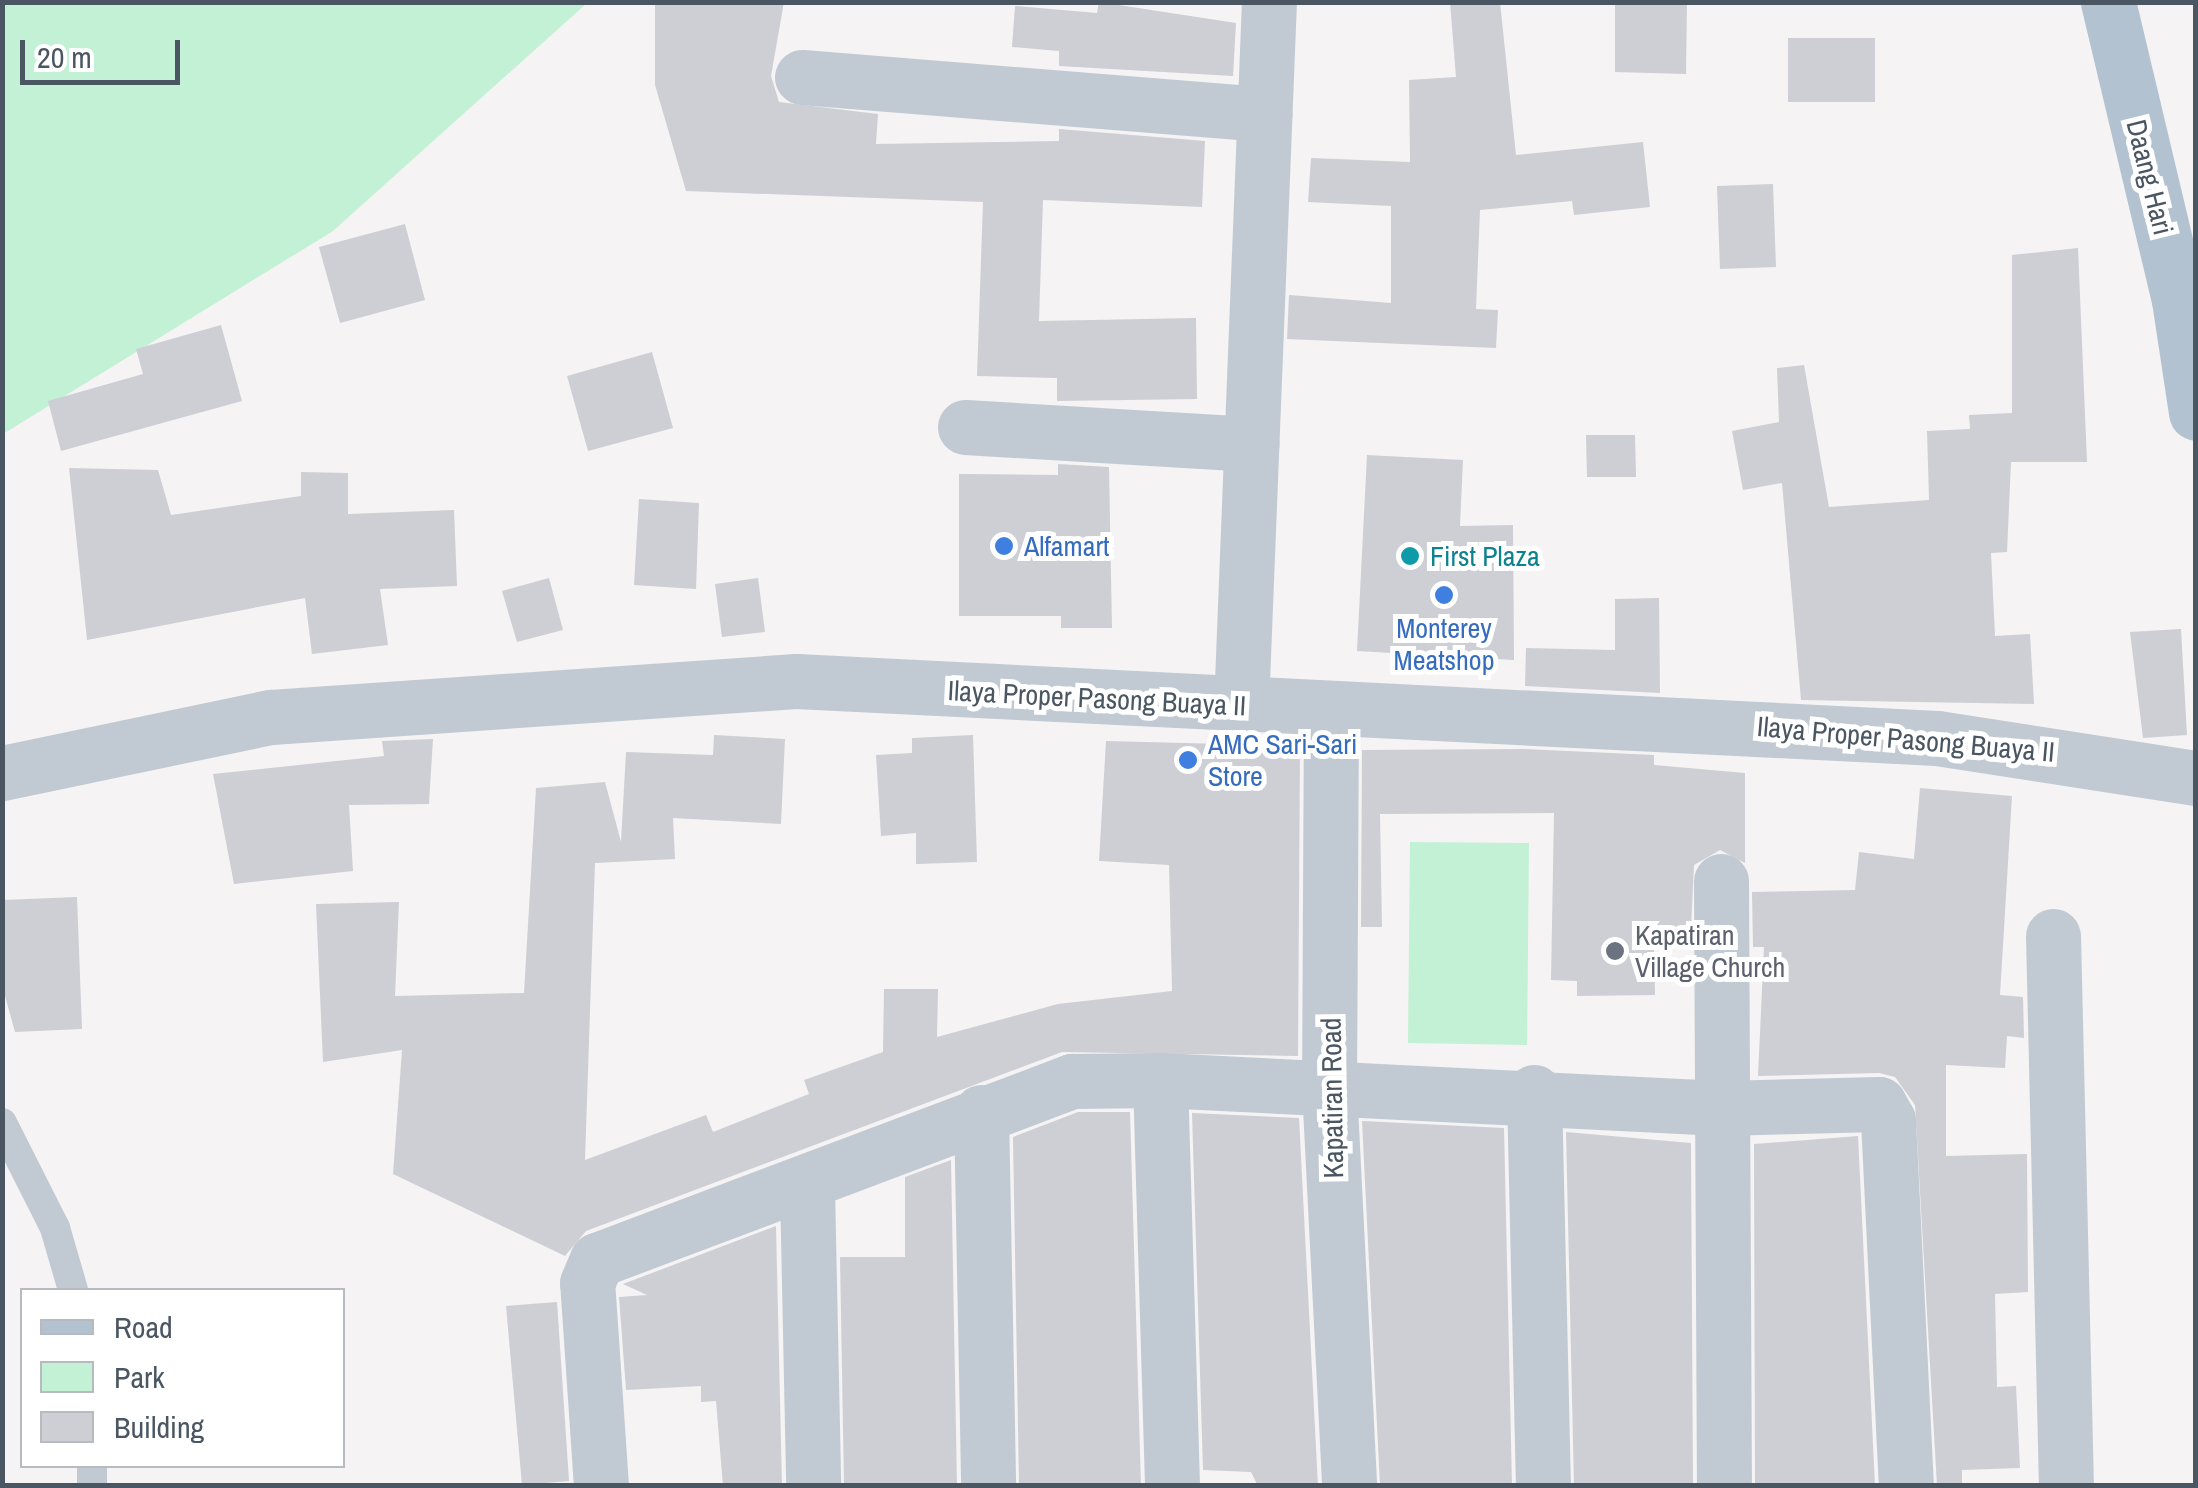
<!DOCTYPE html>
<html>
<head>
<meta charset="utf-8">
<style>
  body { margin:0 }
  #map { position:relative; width:2198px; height:1488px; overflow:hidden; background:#f5f3f3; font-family:"Archivo Narrow",sans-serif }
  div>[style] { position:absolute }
  .green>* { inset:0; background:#c3f1d5 }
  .building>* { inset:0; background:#cdcfd5 }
  .service>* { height:30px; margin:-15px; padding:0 15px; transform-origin:15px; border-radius:15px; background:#c1cad2 }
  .minor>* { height:55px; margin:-27.5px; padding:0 27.5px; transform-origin:27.5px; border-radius:27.5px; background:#c1cad2 }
  .tertiary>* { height:55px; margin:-27.5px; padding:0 27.5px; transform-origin:27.5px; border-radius:27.5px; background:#c1cad2 }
  .primary>* { height:55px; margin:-27.5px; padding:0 27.5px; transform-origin:27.5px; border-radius:27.5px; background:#b3c2d1 }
  .dots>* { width:28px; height:28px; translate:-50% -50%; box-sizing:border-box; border:5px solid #fff; border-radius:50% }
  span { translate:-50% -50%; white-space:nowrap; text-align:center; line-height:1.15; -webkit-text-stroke:10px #fff; paint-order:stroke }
  .street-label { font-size:28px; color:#4a5661 }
  .shop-label { font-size:28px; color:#366cbe }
  .left { translate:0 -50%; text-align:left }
  .culture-label { font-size:28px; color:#0d838f }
  .worship-label { font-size:28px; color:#5b616d }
  .frame { position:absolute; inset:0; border:5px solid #4a5661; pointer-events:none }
  .legend { position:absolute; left:20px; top:1288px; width:325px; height:180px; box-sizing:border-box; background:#fff; border:2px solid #b7bbc0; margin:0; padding:12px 18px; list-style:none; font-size:30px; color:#4a5661 }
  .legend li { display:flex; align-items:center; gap:20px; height:50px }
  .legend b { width:50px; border:2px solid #b7bbc0 }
  .scale { position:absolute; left:20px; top:40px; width:160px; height:45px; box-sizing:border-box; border:5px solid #4a5661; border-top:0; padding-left:12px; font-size:30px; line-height:35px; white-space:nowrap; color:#4a5661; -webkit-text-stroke:8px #fff; paint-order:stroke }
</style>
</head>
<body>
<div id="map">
  <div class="green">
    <div style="clip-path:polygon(3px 3px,587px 3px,333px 231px,3px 434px)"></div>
    <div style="clip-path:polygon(1410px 842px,1529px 843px,1527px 1045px,1408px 1043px)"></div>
  </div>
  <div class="building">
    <div style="clip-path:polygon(655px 2px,784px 2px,771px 76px,779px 102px,878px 114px,876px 144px,1059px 141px,1059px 129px,1205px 141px,1202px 207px,1043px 200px,1039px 321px,1196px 318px,1197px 399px,1057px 401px,1057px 378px,977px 376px,983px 202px,686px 191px,655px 85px)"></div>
    <div style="clip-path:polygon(1099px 2px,1236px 23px,1233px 76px,1059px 66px,1059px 51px,1012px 47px,1015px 6px,1097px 13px)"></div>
    <div style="clip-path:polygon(1450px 2px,1500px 2px,1516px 155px,1643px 142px,1650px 207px,1574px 215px,1572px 201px,1480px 210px,1476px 309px,1498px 310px,1496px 348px,1287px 339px,1289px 295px,1391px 303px,1391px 206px,1308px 202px,1311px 158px,1410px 162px,1409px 80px,1456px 77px)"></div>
    <div style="clip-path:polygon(1615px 2px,1687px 2px,1686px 74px,1615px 72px)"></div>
    <div style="clip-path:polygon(1788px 38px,1875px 38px,1875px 102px,1788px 102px)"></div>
    <div style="clip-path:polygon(1773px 184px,1776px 267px,1720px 269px,1717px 186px)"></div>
    <div style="clip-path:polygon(405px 224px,425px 300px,340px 323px,319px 247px)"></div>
    <div style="clip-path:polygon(2078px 248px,2087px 462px,2011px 462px,2007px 552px,1991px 553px,1995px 636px,2030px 634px,2034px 704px,1801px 700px,1782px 483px,1743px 490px,1732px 431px,1779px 422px,1777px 368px,1804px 365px,1829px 507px,1929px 500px,1927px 431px,1970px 429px,1969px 415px,2012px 413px,2012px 255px)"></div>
    <div style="clip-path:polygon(221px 325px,242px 401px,61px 451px,48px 401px,143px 374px,136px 349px)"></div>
    <div style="clip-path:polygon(652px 352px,673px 428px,588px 451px,567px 376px)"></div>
    <div style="clip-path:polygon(1586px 435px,1635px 435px,1636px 477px,1587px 477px)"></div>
    <div style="clip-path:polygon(1367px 455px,1463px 460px,1460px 526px,1513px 525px,1514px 660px,1357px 651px)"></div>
    <div style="clip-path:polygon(1058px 464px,1109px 467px,1112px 628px,1061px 628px,1061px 616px,959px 616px,959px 474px,1058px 475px)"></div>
    <div style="clip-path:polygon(69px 468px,158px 470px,171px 515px,301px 496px,301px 472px,348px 473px,348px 514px,454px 510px,457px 586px,380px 589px,388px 645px,312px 654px,305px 598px,87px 640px)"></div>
    <div style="clip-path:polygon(639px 499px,699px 503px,696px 589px,634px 585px)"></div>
    <div style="clip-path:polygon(549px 578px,563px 630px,517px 642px,502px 591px)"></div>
    <div style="clip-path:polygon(758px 578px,765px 632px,722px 637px,715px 584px)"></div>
    <div style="clip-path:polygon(1659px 598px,1660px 693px,1525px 686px,1526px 648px,1615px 650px,1615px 599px)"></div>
    <div style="clip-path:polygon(2181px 629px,2187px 735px,2143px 738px,2130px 632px)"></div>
    <div style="clip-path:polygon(714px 735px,785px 739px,781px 824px,673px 818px,675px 859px,595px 863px,585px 1160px,706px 1115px,713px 1132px,809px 1094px,804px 1080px,883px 1052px,884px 989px,938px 989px,937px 1037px,1058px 1004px,1172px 991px,1169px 865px,1099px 861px,1106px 741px,1300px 746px,1298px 1056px,1062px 1052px,586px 1231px,565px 1256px,393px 1174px,402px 1050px,323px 1062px,316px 904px,399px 902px,395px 996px,524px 993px,536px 788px,605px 782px,621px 842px,626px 752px,713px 755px)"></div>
    <div style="clip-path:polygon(973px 735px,977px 862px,916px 864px,916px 833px,881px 836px,876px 755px,912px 753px,912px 738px)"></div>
    <div style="clip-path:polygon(433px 739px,429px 804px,349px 805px,353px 871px,234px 884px,213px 774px,384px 756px,382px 741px)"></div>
    <div style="clip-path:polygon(1524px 749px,1654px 755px,1654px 765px,1745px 773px,1745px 863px,1720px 850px,1694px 865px,1690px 948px,1654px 949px,1655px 995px,1577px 996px,1577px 981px,1551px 980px,1554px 813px,1380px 814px,1382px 927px,1361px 927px,1362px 750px)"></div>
    <div style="clip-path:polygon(1920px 788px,2012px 796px,2000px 995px,2023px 997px,2024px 1038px,2007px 1036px,2005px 1068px,1946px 1065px,1946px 1156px,2027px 1154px,2028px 1292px,1995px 1294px,1997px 1387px,2016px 1386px,2020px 1468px,1962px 1470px,1962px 1486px,1937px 1486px,1915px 1105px,1895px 1077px,1879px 1073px,1758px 1076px,1764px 947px,1753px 947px,1752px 892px,1855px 890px,1859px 852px,1914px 859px)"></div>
    <div style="clip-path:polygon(77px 897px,82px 1029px,15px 1032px,2px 985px,2px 900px)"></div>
    <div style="clip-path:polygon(1078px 1112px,1130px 1112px,1141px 1486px,1019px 1486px,1013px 1137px)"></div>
    <div style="clip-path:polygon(1192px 1113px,1299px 1118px,1318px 1486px,1258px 1486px,1251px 1472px,1203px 1470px)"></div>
    <div style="clip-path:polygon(1362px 1121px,1504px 1128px,1512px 1486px,1380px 1486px)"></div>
    <div style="clip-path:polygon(1566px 1132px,1691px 1143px,1693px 1486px,1574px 1486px)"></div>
    <div style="clip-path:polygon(1858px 1136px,1875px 1486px,1755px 1486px,1754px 1144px)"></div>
    <div style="clip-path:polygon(951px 1160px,957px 1486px,844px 1486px,840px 1257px,905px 1257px,905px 1177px)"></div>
    <div style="clip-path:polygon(776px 1226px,782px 1486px,723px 1486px,716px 1401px,701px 1402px,701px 1386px,626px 1390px,619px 1297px,647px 1295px,623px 1284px)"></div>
    <div style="clip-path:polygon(557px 1302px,569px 1481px,522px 1485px,506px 1306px)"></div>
  </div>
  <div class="service">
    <div style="left:2px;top:1123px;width:118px;rotate:63.2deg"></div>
    <div style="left:55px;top:1228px;width:65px;rotate:73.8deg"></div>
    <div style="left:92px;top:1466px;width:20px;rotate:90deg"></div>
  </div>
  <div class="minor">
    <div style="left:802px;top:77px;width:464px;rotate:4.6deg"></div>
    <div style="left:965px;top:427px;width:287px;rotate:3.4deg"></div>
    <div style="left:1241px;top:707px;width:706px;rotate:-87.73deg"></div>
    <div style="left:1331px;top:710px;width:377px;rotate:90.3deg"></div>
    <div style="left:1329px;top:1087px;width:400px;rotate:87.1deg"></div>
    <div style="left:1721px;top:881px;width:605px;rotate:89.72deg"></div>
    <div style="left:2053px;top:936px;width:550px;rotate:88.65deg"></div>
    <div style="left:1160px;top:1080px;width:406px;rotate:88.3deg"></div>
    <div style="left:1534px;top:1092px;width:394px;rotate:88.7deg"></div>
    <div style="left:981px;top:1112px;width:374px;rotate:88.9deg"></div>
    <div style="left:807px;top:1188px;width:298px;rotate:88.8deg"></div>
    <div style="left:601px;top:1486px;width:203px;rotate:-93.9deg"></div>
    <div style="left:587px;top:1283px;width:25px;rotate:-67deg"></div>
    <div style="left:597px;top:1260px;width:508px;rotate:-20.65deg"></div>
    <div style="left:1072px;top:1081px;width:88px;rotate:-0.7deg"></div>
    <div style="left:1160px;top:1080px;width:561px;rotate:2.86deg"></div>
    <div style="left:1720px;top:1108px;width:159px;rotate:-1.4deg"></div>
    <div style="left:1879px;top:1104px;width:18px;rotate:61deg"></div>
    <div style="left:1888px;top:1120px;width:366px;rotate:87.2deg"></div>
  </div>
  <div class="tertiary">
    <div style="left:2px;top:773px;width:275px;rotate:-11.8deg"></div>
    <div style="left:271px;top:717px;width:526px;rotate:-3.92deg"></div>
    <div style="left:796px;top:681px;width:1142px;rotate:2.86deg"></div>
    <div style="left:1937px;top:738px;width:262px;rotate:8.8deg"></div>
  </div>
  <div class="primary">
    <div style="left:2108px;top:2px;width:306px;rotate:76.6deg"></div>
    <div style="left:2179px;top:300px;width:114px;rotate:81.4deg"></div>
  </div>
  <div class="dots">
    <div style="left:1004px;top:546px;background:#3f7fe0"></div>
    <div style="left:1410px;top:556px;background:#0f9aa8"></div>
    <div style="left:1444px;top:595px;background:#3f7fe0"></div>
    <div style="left:1188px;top:760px;background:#3f7fe0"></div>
    <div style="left:1615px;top:951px;background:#6b7280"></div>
  </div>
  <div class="street-label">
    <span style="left:2150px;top:177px;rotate:76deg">Daang Hari</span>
    <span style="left:1097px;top:698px;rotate:3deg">Ilaya Proper Pasong Buaya II</span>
    <span style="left:1906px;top:739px;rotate:5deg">Ilaya Proper Pasong Buaya II</span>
    <span style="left:1332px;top:1098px;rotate:-91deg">Kapatiran Road</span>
  </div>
  <div class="shop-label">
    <span class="left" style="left:1024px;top:546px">Alfamart</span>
    <span style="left:1444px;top:644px">Monterey<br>Meatshop</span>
    <span class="left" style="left:1208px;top:760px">AMC Sari-Sari<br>Store</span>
  </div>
  <div class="culture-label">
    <span class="left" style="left:1430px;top:556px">First Plaza</span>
  </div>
  <div class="worship-label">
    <span class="left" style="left:1635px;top:951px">Kapatiran<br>Village Church</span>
  </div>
  <div class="frame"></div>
  <ul class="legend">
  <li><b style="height:12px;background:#b3c2d1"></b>Road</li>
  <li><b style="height:28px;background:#c3f1d5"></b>Park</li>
  <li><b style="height:28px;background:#cdcfd5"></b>Building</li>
  </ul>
  <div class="scale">20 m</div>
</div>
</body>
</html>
